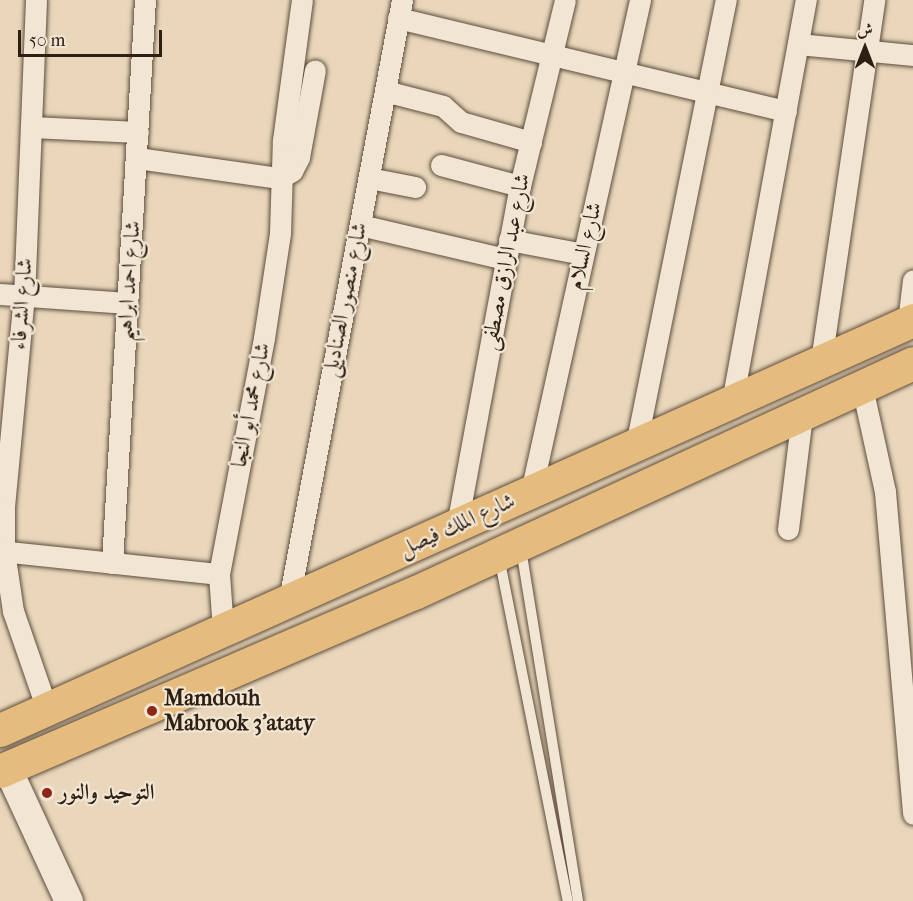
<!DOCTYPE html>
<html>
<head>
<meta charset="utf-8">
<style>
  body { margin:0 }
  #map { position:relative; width:913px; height:901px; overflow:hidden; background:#ead7bb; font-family:"IM FELL French Canon",Amiri,serif }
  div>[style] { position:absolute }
  .roads { filter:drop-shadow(0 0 2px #5d4d3d) drop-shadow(0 0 2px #5d4d3d) }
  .lane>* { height:10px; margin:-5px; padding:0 5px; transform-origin:5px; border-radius:5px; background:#f1e5d3 }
  .street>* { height:21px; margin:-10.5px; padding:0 10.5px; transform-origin:10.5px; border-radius:10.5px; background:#f1e5d3 }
  .secondary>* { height:28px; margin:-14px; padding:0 14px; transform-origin:14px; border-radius:14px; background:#f1e5d3 }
  .primary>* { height:33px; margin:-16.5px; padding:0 16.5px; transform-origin:16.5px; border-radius:16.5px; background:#e5bc7e }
  .dots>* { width:16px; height:16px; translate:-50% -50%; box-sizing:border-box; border:3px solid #f1e5d3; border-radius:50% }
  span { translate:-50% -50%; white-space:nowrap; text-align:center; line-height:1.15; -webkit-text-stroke:4.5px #f1e5d3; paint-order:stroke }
  .street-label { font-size:22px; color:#2e1f13 }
  .poi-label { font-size:22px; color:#2e1f13; font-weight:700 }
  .left { translate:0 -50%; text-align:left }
  .north { position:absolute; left:835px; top:18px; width:60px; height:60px; -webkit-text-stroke:4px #f1e5d3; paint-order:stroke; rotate:0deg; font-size:16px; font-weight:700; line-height:24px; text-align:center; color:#2e1f13 }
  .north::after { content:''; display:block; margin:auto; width:21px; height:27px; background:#2e1f13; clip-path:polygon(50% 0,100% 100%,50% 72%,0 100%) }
  .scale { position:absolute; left:18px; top:30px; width:144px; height:27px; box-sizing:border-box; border:3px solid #2e1f13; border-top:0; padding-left:8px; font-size:18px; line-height:21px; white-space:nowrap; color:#2e1f13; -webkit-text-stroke:4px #f1e5d3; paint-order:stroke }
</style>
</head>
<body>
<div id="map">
  <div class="roads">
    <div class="lane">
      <div style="left:521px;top:549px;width:357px;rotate:80.8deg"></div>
      <div style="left:499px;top:557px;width:351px;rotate:78.7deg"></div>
    </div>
    <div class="street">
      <div style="left:36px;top:0;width:295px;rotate:92.3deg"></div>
      <div style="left:24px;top:295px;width:212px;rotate:95.4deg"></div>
      <div style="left:4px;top:506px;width:45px;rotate:90deg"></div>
      <div style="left:4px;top:551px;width:61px;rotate:81.5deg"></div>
      <div style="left:13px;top:611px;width:104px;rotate:70.9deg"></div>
      <div style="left:398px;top:18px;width:399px;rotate:13.5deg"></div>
      <div style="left:798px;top:44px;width:116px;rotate:5.5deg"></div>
      <div style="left:385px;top:91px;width:60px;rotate:14.5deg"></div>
      <div style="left:443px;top:106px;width:24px;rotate:42deg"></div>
      <div style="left:461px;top:122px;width:73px;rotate:15.9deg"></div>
      <div style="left:31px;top:127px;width:107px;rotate:2.7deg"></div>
      <div style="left:137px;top:158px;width:144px;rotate:8deg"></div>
      <div style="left:280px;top:178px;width:14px;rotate:-30deg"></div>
      <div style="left:292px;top:171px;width:16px;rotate:-63deg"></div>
      <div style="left:299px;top:157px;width:88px;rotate:-79.6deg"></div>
      <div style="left:441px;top:165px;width:82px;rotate:14.9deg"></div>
      <div style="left:369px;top:178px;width:47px;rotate:11.1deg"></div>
      <div style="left:360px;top:225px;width:149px;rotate:13.2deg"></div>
      <div style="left:509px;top:240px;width:75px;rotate:10.7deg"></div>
      <div style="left:0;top:294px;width:128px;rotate:4deg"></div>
      <div style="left:908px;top:322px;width:42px;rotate:-83.2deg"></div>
      <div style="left:821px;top:361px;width:365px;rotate:-81.6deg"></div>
      <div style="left:862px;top:387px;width:107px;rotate:77.6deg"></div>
      <div style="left:885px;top:492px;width:323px;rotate:85deg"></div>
      <div style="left:732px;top:402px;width:409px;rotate:-79.6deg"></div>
      <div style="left:636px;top:445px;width:454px;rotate:-78.6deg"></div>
      <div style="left:531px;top:492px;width:504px;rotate:-77.51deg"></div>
      <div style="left:457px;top:525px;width:345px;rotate:-79.5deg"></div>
      <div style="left:520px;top:186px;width:191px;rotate:-76.4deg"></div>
      <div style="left:788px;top:529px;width:115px;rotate:-83deg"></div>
      <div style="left:0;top:551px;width:220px;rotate:6deg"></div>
      <div style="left:112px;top:563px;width:564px;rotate:-86.65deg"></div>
      <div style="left:289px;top:600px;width:611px;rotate:-79.33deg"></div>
      <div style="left:223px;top:630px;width:56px;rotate:-94.1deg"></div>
      <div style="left:219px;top:574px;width:240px;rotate:-79.2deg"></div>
      <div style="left:264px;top:338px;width:106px;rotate:-81.3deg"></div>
      <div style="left:280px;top:233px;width:93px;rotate:-88.2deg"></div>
      <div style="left:283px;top:140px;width:141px;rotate:-82.3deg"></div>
    </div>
    <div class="secondary">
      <div style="left:7px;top:767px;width:148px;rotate:65.2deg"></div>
    </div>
    <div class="primary">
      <div style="left:0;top:730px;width:1001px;rotate:-24.18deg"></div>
      <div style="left:0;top:771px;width:451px;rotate:-23.3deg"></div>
      <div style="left:414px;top:593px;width:549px;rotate:-24.75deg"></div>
    </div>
  </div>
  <div class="dots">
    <div style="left:152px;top:711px;background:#8f2418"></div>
    <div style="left:47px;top:793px;background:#8f2418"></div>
  </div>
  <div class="street-label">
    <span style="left:585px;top:246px;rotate:-77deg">شارع السلام</span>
    <span style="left:506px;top:262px;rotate:-79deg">شارع عبد الرازق مصطفى</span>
    <span style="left:129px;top:281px;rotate:-86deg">شارع احمد ابراهيم</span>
    <span style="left:345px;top:300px;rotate:-79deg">شارع منصور الصناديلى</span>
    <span style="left:22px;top:304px;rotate:-86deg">شارع الشرفاء</span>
    <span style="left:251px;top:405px;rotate:-79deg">شارع محمد أبو النجا</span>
    <span style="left:457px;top:525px;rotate:-24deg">شارع الملك فيصل</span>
  </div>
  <div class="poi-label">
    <span class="left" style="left:164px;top:711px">Mamdouh<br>Mabrook 3'ataty</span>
    <span class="left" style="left:59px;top:793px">التوحيد والنور</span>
  </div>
  <div class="north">ش</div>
  <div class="scale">50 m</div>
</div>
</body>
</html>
